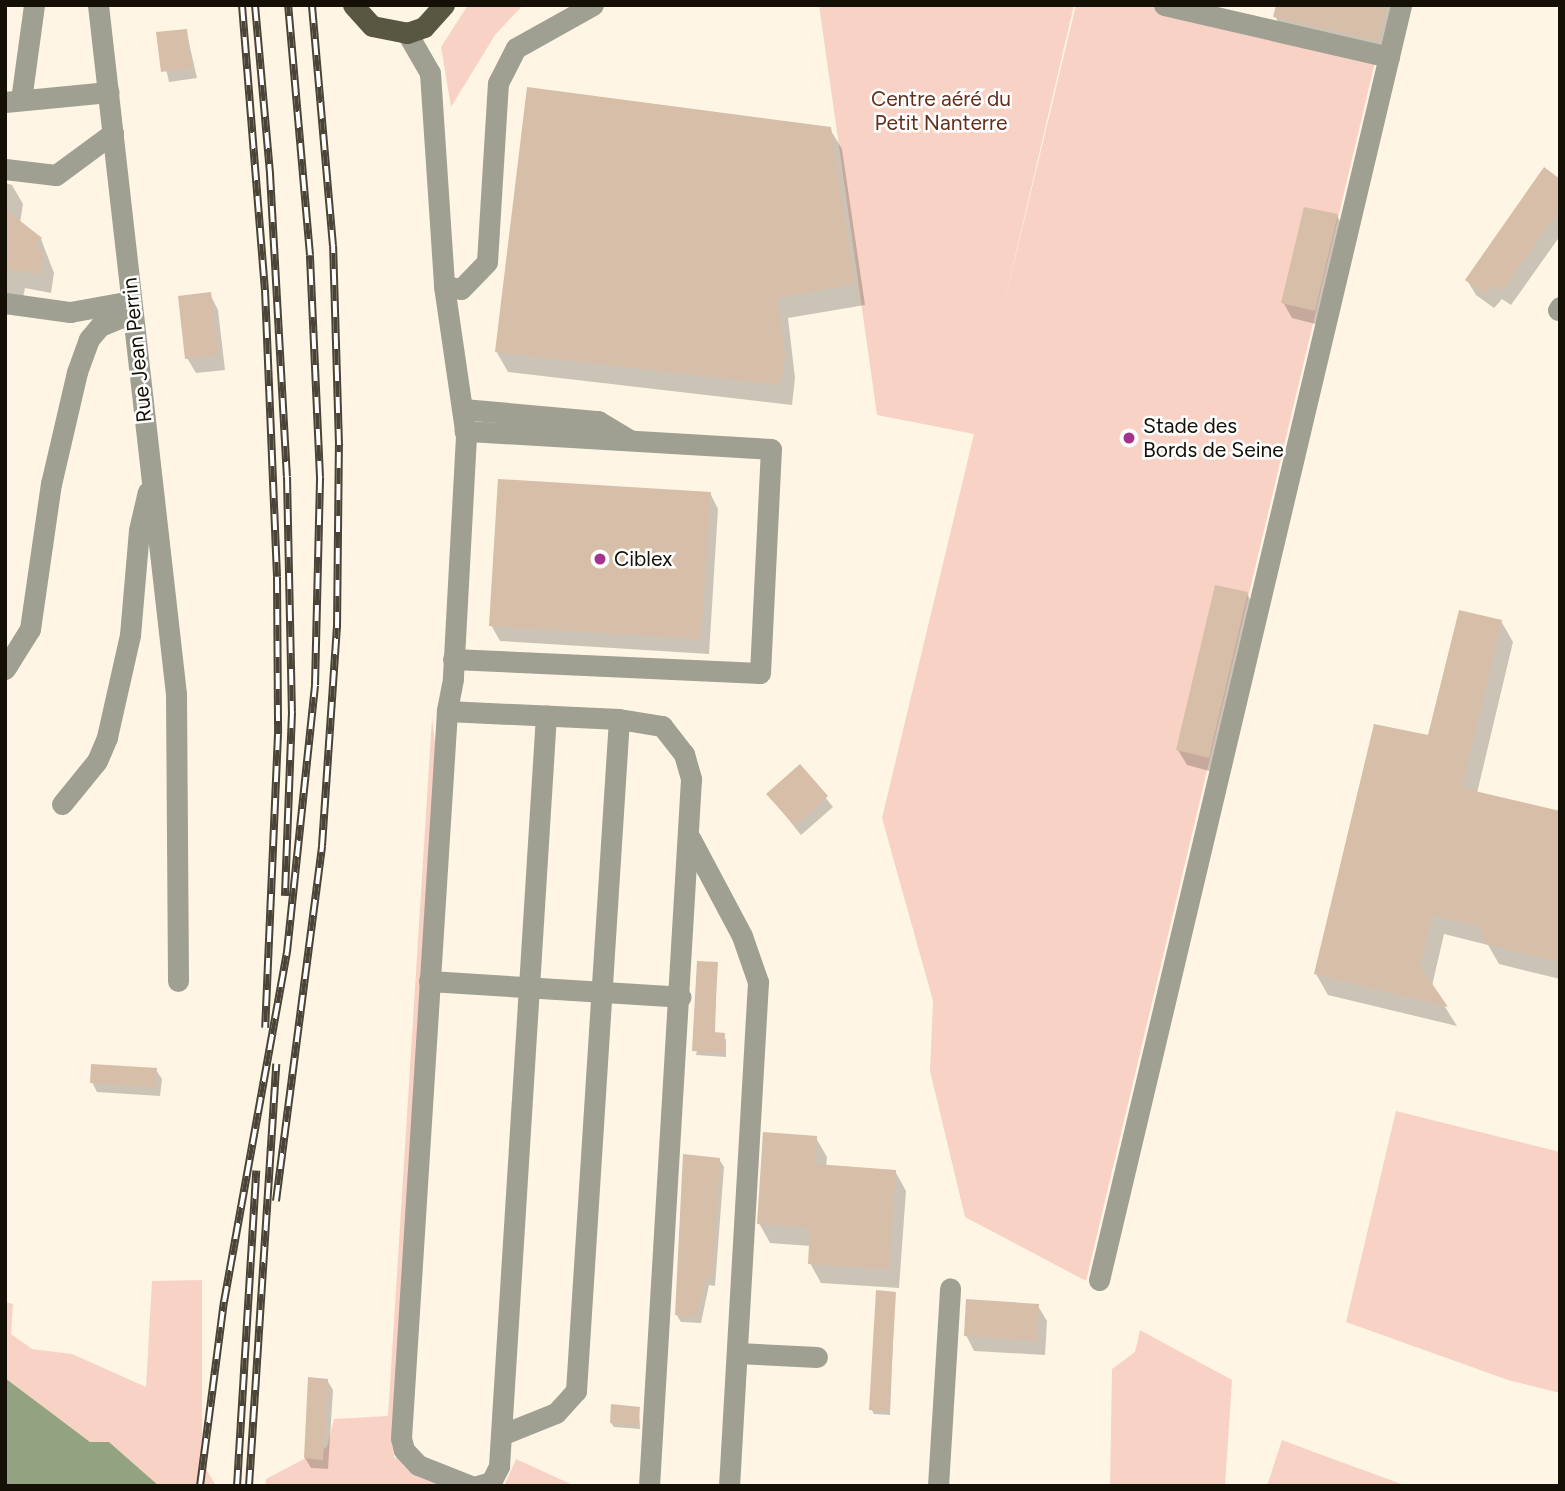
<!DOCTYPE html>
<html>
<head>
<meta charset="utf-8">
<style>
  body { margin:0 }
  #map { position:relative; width:1565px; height:1491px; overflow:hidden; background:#fef5e4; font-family:Figtree,sans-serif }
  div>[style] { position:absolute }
  .green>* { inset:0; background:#f8d3c5 }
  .water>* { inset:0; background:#93a381 }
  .shadow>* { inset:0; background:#0003 }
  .building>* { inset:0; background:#d7bea8 }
  .minor>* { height:21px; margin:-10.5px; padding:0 10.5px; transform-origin:10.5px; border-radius:10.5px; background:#9f9f92 }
  .major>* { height:21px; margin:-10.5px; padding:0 10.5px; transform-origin:10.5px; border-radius:10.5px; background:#585741 }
  .rail>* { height:8px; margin-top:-4px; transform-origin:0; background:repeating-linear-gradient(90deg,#fff 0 16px,#4a4438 0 32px); box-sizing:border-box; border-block:2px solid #4a4438 }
  .dots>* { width:19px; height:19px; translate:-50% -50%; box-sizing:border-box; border:4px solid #fff; border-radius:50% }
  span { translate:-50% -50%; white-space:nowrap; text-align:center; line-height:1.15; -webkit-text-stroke:5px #fff; paint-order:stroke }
  .park-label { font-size:21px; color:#632f1c }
  .street-label { font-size:21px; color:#151006 }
  .poi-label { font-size:21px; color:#151006 }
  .left { translate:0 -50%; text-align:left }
  .frame { position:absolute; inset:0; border:7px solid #151006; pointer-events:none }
</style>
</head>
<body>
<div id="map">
  <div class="green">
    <div style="clip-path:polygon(468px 5px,523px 5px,495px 35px,451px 107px,441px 47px)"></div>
    <div style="clip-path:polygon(819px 5px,1074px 5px,1003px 308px,1076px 5px,1149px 5px,1376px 58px,1086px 1281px,965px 1217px,930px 1071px,933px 1001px,882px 818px,974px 434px,877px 415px)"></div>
    <div style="clip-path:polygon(432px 718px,436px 751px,394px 1457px,451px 1486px,265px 1486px,266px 1479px,327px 1447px,334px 1419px,388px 1416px)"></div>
    <div style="clip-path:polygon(1396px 1111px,1560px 1152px,1560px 1393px,1508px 1380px,1346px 1322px)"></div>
    <div style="clip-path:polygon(202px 1280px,202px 1462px,215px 1484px,221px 1486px,159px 1486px,109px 1442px,90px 1442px,5px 1378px,5px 1302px,13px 1304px,11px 1334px,32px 1349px,72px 1354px,146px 1387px,152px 1281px)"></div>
    <div style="clip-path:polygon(1140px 1330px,1232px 1380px,1225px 1486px,1110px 1486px,1112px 1369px,1135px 1352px)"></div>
    <div style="clip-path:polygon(1282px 1440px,1322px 1455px,1407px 1486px,1267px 1486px)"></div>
    <div style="clip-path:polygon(516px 1459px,575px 1486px,504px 1486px)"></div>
  </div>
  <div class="water">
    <div style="clip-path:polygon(5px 1378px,90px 1442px,109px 1442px,159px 1486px,5px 1486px)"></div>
  </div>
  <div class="shadow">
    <div style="clip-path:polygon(1278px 5px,1398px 5px,1386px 55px,1283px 31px,1275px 16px)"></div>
    <div style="clip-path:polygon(186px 30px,197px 78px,169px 82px,158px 34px)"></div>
    <div style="clip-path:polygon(830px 129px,842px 149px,865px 305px,788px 318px,795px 378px,792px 405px,508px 372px,496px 351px)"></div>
    <div style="clip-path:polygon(1560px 181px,1560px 236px,1511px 305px,1502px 299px,1494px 308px,1476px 295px,1467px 280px)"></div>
    <div style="clip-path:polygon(5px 183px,12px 185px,23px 204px,20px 223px,41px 239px,54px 273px,51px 293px,25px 288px,21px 309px,5px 311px)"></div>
    <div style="clip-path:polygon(1337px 216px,1346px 231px,1323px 326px,1292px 318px,1283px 302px)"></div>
    <div style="clip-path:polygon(210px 294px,218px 310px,225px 370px,196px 373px,187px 358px)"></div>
    <div style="clip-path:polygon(710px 493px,718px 509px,709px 654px,500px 641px,491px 625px)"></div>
    <div style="clip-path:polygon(1247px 594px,1256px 609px,1217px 773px,1187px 765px,1178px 750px)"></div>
    <div style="clip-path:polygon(1501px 621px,1513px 642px,1477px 793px,1560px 813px,1560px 979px,1499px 964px,1488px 945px,1444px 934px,1432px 986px,1457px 1026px,1328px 995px,1316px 974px,1429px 737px)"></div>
    <div style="clip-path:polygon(800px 766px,833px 807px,801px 835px,768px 794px)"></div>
    <div style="clip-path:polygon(717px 964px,715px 1034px,726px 1039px,726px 1057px,696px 1055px)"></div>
    <div style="clip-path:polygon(156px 1070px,162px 1079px,160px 1096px,97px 1092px,92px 1082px)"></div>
    <div style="clip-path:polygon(816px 1138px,827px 1157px,826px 1167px,895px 1171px,906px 1191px,899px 1288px,821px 1283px,810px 1263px,811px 1246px,770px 1243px,759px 1223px)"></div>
    <div style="clip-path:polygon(719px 1159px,724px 1167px,715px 1286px,709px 1285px,701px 1323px,681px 1322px,676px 1314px)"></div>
    <div style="clip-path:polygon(895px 1294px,890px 1415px,874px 1414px,871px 1409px)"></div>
    <div style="clip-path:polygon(1038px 1306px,1047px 1321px,1045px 1355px,974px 1351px,966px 1335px)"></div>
    <div style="clip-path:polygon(327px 1380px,333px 1390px,328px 1469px,311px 1468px,305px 1458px)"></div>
    <div style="clip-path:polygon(639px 1408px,640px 1429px,614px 1427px,611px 1423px)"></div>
  </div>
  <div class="building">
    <div style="clip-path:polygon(1276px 5px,1387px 5px,1379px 41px,1273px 17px)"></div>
    <div style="clip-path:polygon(187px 29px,192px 68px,161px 72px,156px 32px)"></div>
    <div style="clip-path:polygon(527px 87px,831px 127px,855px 284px,777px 298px,785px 356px,781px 385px,495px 352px)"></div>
    <div style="clip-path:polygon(1544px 167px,1560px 179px,1560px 209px,1502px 291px,1492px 285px,1485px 294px,1465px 280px)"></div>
    <div style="clip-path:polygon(1304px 207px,1338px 214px,1315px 311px,1281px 303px)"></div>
    <div style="clip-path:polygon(5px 209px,42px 238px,35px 246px,44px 253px,40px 274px,5px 269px)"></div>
    <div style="clip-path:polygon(211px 292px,218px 355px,185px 359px,178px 296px)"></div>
    <div style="clip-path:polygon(498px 479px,711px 492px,701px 639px,489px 626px)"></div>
    <div style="clip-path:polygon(1215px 585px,1248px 592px,1209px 758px,1176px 750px)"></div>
    <div style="clip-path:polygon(1459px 610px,1502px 620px,1462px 788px,1560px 811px,1560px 962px,1485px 944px,1480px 927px,1433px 915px,1420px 966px,1448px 1007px,1314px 974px,1374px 724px,1428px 735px)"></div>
    <div style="clip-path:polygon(800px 764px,828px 796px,795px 826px,766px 794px)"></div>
    <div style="clip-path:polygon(697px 961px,718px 962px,714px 1032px,725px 1033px,724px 1053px,692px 1051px)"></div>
    <div style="clip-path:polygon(91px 1064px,157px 1068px,155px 1087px,90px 1083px)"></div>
    <div style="clip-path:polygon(763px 1132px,817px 1136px,816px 1164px,896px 1170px,889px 1269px,808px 1264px,810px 1228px,757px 1224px)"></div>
    <div style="clip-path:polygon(683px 1154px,720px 1158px,712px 1279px,706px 1278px,697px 1316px,675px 1315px)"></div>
    <div style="clip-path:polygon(876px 1290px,896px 1292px,889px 1411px,869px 1410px)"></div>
    <div style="clip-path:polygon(966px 1299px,1039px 1304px,1037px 1341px,964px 1336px)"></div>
    <div style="clip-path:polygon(308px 1377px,328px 1379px,323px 1460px,304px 1458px)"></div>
    <div style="clip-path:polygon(611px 1404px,640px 1407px,638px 1426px,610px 1423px)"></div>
  </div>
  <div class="minor">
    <div style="left:98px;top:5px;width:693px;rotate:83.54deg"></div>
    <div style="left:176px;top:694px;width:287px;rotate:89.6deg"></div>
    <div style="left:1164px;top:5px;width:231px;rotate:13deg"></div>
    <div style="left:407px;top:33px;width:46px;rotate:60.1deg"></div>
    <div style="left:430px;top:73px;width:213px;rotate:86.2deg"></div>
    <div style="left:444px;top:286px;width:152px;rotate:81.7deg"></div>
    <div style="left:466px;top:436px;width:243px;rotate:93.1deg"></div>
    <div style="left:453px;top:679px;width:33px;rotate:101deg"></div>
    <div style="left:21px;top:100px;width:96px;rotate:-82.2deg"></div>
    <div style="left:5px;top:102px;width:104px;rotate:-5.5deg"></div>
    <div style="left:5px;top:169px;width:51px;rotate:6.7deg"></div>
    <div style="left:56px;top:175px;width:71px;rotate:-36.4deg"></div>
    <div style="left:444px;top:286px;width:17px;rotate:10deg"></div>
    <div style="left:461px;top:289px;width:37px;rotate:-46deg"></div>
    <div style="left:487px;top:262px;width:179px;rotate:-86.5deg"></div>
    <div style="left:498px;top:83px;width:39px;rotate:-63deg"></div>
    <div style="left:516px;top:48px;width:88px;rotate:-29.2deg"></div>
    <div style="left:5px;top:303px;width:66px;rotate:7.9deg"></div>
    <div style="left:70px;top:312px;width:62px;rotate:-10.2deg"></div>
    <div style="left:1558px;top:310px;width:4px;rotate:-56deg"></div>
    <div style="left:463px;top:409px;width:136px;rotate:5.1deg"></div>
    <div style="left:598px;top:421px;width:37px;rotate:31deg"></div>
    <div style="left:453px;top:659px;width:307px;rotate:2.6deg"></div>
    <div style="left:760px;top:673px;width:224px;rotate:-87.2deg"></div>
    <div style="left:771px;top:449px;width:307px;rotate:-176.6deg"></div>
    <div style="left:5px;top:669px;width:47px;rotate:-58deg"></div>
    <div style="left:30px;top:629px;width:147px;rotate:-81.8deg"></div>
    <div style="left:51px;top:484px;width:115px;rotate:-76.9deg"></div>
    <div style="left:77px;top:372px;width:35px;rotate:-70deg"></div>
    <div style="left:89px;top:339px;width:17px;rotate:-50deg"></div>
    <div style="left:100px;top:326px;width:35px;rotate:-22deg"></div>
    <div style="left:62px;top:804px;width:55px;rotate:-50.9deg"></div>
    <div style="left:97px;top:761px;width:26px;rotate:-67deg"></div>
    <div style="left:107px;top:737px;width:105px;rotate:-77.3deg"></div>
    <div style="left:130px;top:635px;width:105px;rotate:-85.1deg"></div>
    <div style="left:139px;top:530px;width:39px;rotate:-77deg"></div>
    <div style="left:690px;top:838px;width:111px;rotate:62deg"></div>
    <div style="left:742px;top:936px;width:49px;rotate:70.8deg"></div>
    <div style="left:758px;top:982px;width:505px;rotate:93.29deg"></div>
    <div style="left:429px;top:981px;width:252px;rotate:3.6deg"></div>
    <div style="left:1099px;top:1280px;width:1310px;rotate:-76.67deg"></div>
    <div style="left:737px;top:1353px;width:80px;rotate:2.9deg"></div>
    <div style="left:501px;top:1435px;width:59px;rotate:-21.8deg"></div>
    <div style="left:556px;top:1413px;width:30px;rotate:-48deg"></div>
    <div style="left:576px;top:1391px;width:673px;rotate:-86.34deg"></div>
    <div style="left:471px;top:1486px;width:57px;rotate:-158.4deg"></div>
    <div style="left:418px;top:1465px;width:21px;rotate:-133deg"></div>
    <div style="left:404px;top:1450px;width:12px;rotate:-104deg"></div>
    <div style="left:401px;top:1438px;width:728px;rotate:-86.38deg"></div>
    <div style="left:447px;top:711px;width:172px;rotate:2.7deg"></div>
    <div style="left:619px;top:719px;width:44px;rotate:9.2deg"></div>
    <div style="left:662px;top:726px;width:36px;rotate:52deg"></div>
    <div style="left:684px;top:754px;width:26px;rotate:74deg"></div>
    <div style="left:691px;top:779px;width:708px;rotate:93.4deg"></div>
    <div style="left:477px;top:1486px;width:15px;rotate:-16deg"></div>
    <div style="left:491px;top:1482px;width:18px;rotate:-63deg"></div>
    <div style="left:499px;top:1466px;width:752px;rotate:-86.42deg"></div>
    <div style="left:938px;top:1486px;width:198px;rotate:-86.5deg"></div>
  </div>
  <div class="major">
    <div style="left:353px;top:5px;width:28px;rotate:48deg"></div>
    <div style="left:372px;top:26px;width:36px;rotate:11deg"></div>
    <div style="left:407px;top:33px;width:18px;rotate:-19deg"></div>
    <div style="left:424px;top:27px;width:30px;rotate:-48deg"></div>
  </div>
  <div class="rail">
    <div style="left:242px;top:5px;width:286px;rotate:85.4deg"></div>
    <div style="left:265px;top:290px;width:287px;rotate:87.6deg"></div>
    <div style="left:277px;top:577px;width:157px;rotate:89.6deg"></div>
    <div style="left:278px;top:734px;width:294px;rotate:92.5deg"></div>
    <div style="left:255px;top:5px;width:170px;rotate:84.9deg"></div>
    <div style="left:270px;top:174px;width:303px;rotate:86.8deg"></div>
    <div style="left:287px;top:477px;width:235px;rotate:88.8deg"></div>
    <div style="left:292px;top:712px;width:184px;rotate:92.2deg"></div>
    <div style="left:276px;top:1201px;width:358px;rotate:-82.6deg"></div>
    <div style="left:322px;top:846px;width:219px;rotate:-86.1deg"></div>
    <div style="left:337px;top:628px;width:183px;rotate:-89.4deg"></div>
    <div style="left:339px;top:445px;width:199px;rotate:-91.7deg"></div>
    <div style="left:333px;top:246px;width:242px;rotate:-95deg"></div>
    <div style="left:200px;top:1486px;width:186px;rotate:-82.6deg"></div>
    <div style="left:224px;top:1302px;width:356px;rotate:-79.8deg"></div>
    <div style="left:287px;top:952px;width:268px;rotate:-84deg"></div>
    <div style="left:315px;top:685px;width:208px;rotate:-88.6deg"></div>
    <div style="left:320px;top:477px;width:222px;rotate:-92.6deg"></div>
    <div style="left:310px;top:255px;width:251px;rotate:-95deg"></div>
    <div style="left:237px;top:1486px;width:316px;rotate:-86.5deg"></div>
    <div style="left:249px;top:1486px;width:423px;rotate:-86.3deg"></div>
  </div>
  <div class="dots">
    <div style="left:1129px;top:438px;background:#a3338f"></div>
    <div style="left:600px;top:559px;background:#a3338f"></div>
  </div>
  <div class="park-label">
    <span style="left:941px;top:111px">Centre aéré du<br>Petit Nanterre</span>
  </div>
  <div class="street-label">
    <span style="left:137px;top:350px;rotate:-96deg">Rue Jean Perrin</span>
  </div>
  <div class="poi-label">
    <span class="left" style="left:1143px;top:438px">Stade des<br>Bords de Seine</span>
    <span class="left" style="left:614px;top:559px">Ciblex</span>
  </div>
  <div class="frame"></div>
</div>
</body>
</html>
